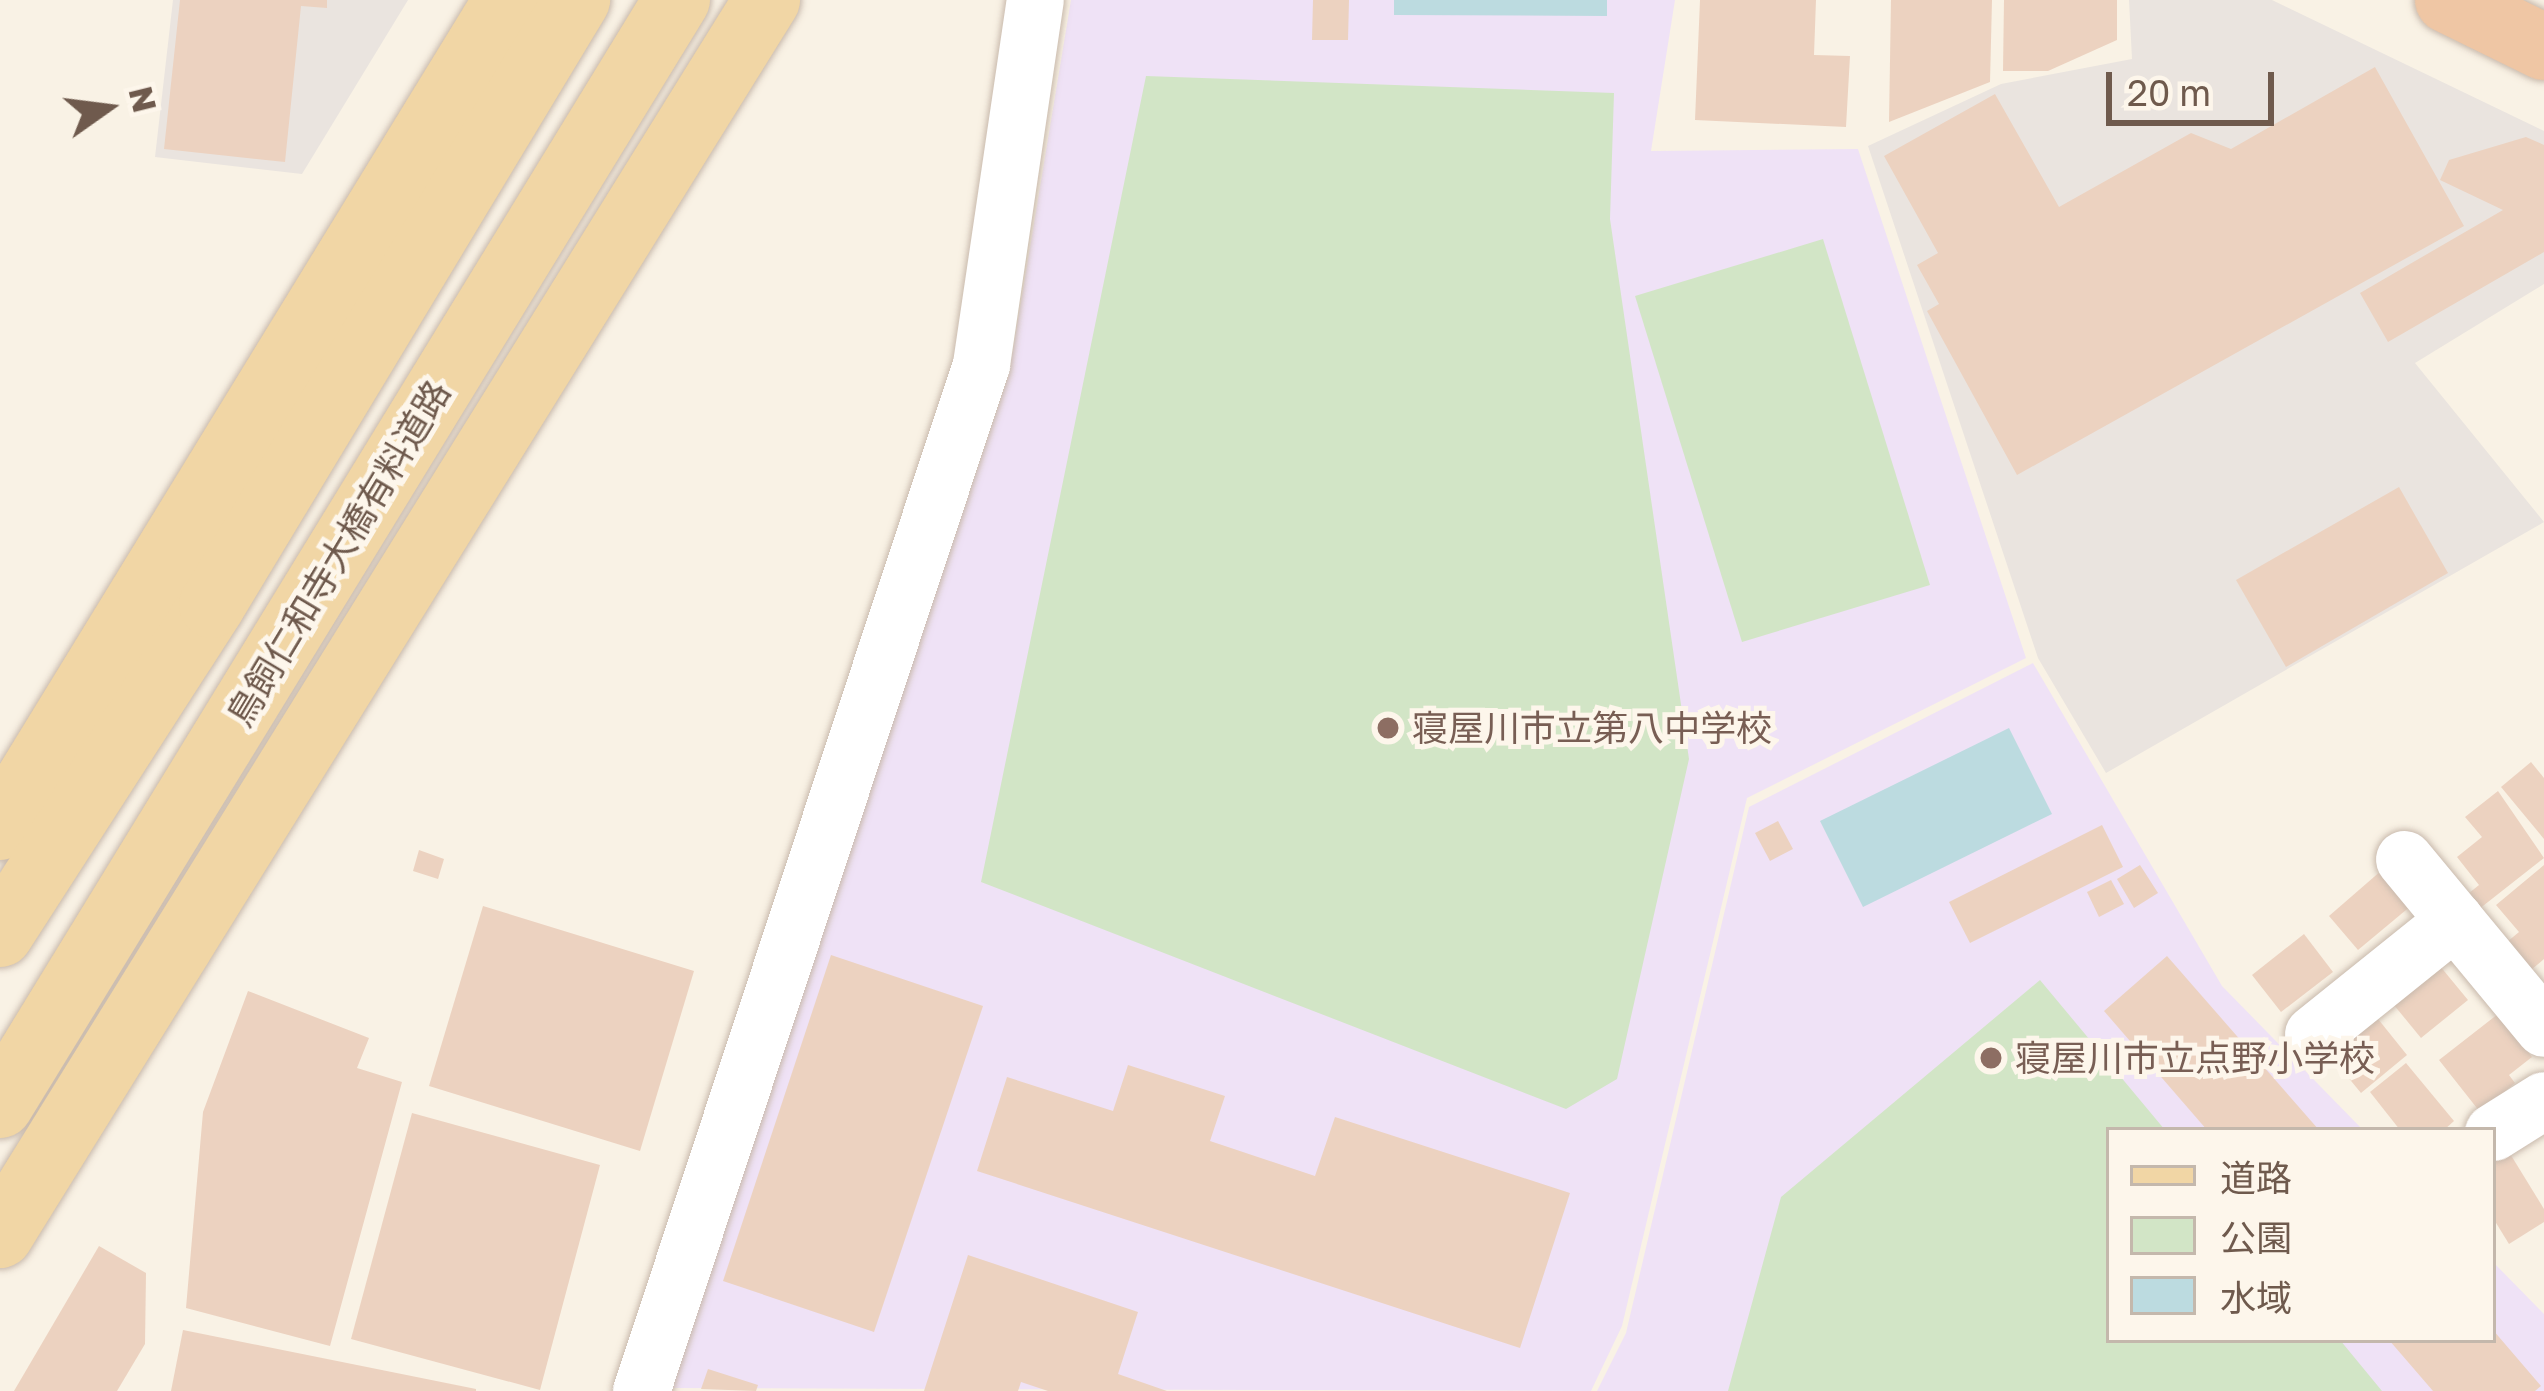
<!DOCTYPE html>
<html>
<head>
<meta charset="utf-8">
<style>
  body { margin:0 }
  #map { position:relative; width:2544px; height:1391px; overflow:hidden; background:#f9f2e5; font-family:"Golos Text","Noto Sans JP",sans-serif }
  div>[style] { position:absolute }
  .industrial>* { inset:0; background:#eae4df }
  .education>* { inset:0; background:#efe2f6 }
  .green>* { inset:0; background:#d2e5c6 }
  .water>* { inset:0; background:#bcdbe0 }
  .building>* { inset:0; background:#ecd2c0 }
  .roads { filter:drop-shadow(0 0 3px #c9baad) drop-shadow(0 0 3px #c9baad) }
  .minor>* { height:57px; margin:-28.5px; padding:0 28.5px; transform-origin:28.5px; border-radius:28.5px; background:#fff }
  .primary>* { height:66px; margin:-33px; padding:0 33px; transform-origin:33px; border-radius:33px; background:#f1d6a5 }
  .trunk>* { height:66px; margin:-33px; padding:0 33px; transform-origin:33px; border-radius:33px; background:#efc6a4 }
  .dots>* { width:33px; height:33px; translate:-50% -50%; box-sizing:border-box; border:6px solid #fdf6eb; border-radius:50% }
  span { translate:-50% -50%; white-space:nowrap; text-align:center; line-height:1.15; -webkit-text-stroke:10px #fdf6eb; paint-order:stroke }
  .street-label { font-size:36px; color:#6f5a4d }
  .education-label { font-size:36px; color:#785e54 }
  .left { translate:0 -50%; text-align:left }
  .legend { position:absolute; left:2106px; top:1127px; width:390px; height:216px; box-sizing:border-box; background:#fdf6eb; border:3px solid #c4b8ac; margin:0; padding:15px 21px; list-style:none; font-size:36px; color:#6f5a4d }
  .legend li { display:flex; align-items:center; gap:24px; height:60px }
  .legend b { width:60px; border:3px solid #c4b8ac }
  .north { position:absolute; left:48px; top:48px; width:120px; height:120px; -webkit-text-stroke:9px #fdf6eb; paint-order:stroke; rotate:76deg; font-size:33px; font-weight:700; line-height:48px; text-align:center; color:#6f5a4d }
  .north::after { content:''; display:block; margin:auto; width:42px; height:54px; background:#6f5a4d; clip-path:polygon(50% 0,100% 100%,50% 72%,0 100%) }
  .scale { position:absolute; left:2106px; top:72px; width:168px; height:54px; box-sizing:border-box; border:6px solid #6f5a4d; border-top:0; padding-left:15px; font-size:36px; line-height:42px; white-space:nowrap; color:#6f5a4d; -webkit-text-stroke:9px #fdf6eb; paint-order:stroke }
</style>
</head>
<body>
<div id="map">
  <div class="industrial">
    <div style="clip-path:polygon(173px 0,408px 0,302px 174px,155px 157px)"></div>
    <div style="clip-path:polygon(2129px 0,2272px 0,2544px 131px,2544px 284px,2415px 363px,2544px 522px,2106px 773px,2038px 658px,1868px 146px,2001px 84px,2132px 59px)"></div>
  </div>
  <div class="education">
    <div style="clip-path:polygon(1071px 0,1675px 0,1651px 151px,1858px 149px,2026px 658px,1747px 798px,1622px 1326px,1591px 1391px,670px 1388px,1009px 374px)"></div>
    <div style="clip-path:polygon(2033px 663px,2222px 986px,2363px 1130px,2109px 1130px,2109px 1340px,2493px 1340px,2493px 1262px,2544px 1314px,2544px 1391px,1597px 1391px,1626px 1333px,1749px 807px)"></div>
  </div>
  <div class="green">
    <div style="clip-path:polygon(1146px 76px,1614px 93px,1610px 219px,1689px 759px,1617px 1079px,1566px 1109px,981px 882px)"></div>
    <div style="clip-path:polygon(1823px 239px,1930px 585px,1742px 642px,1635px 296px)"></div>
    <div style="clip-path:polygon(2040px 980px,2165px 1130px,2109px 1130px,2109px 1340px,2340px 1340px,2382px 1391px,1728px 1391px,1781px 1197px)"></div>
  </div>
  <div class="water">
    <div style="clip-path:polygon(1394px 0,1607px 0,1607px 16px,1394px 15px)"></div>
    <div style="clip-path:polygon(2009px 728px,2052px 814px,1863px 907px,1820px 821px)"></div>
  </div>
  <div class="building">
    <div style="clip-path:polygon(180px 0,327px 0,327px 8px,301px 6px,285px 162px,164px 149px)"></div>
    <div style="clip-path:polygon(1313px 0,1349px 0,1348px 40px,1312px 40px)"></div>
    <div style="clip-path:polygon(1700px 0,1816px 0,1814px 55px,1850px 56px,1846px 127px,1695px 120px)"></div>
    <div style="clip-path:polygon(1891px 0,1992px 0,1990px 82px,1889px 122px)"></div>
    <div style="clip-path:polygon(2004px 0,2117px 0,2117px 40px,2048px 71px,2003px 71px)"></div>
    <div style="clip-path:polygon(2375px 67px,2464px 226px,2017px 475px,1927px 311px,1939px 304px,1917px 265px,1938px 253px,1884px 156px,1995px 94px,2059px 207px,2191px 133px,2231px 149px)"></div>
    <div style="clip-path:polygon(2526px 137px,2544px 145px,2544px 252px,2388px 342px,2360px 293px,2503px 210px,2440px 180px,2449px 160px)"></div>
    <div style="clip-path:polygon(2399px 487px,2448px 573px,2286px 667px,2236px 580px)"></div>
    <div style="clip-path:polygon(2531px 762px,2544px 778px,2544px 839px,2501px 787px)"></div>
    <div style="clip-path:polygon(2498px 791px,2544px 858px,2474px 913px,2463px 898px,2479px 885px,2457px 857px,2482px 837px,2465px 817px)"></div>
    <div style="clip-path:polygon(1778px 821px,1793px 849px,1770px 861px,1755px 833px)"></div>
    <div style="clip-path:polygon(2102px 825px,2123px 867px,1970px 943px,1949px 902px)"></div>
    <div style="clip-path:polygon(419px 850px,444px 859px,438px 879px,413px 871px)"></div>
    <div style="clip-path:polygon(2140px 865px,2158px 893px,2134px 908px,2117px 879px)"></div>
    <div style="clip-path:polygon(2544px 865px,2544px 959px,2531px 970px,2507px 942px,2519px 932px,2496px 905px)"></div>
    <div style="clip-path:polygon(2382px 870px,2412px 905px,2358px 950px,2329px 916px)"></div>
    <div style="clip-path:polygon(2111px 880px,2124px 904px,2099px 917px,2087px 892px)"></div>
    <div style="clip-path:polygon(483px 906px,694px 971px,640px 1151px,429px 1086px)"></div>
    <div style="clip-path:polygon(2304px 934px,2333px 972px,2281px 1012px,2252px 975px)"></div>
    <div style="clip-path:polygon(831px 955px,983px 1006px,874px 1332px,723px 1281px)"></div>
    <div style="clip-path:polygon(2167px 956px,2319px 1130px,2207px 1130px,2104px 1011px)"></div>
    <div style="clip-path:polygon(2435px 960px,2468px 1000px,2421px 1038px,2389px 999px)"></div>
    <div style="clip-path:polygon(248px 991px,369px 1038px,357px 1068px,402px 1082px,330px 1346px,186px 1308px,203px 1112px)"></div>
    <div style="clip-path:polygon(2370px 1009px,2407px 1055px,2361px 1093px,2323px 1047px)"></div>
    <div style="clip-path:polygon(2498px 1014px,2532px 1057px,2509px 1075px,2515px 1083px,2480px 1112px,2439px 1060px)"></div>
    <div style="clip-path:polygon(2406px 1063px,2454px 1121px,2444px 1130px,2400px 1130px,2370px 1092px)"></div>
    <div style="clip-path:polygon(1128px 1065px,1225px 1096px,1210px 1141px,1315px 1176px,1335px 1117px,1570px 1193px,1520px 1348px,977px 1171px,1007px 1077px,1113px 1111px)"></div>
    <div style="clip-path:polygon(412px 1113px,600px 1165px,540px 1390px,351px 1339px)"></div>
    <div style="clip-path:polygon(2509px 1152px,2544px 1209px,2544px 1222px,2509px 1244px,2493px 1218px,2493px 1162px)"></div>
    <div style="clip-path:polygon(99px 1246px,146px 1273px,145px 1344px,117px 1391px,14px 1391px)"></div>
    <div style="clip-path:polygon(968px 1255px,1138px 1312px,1118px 1374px,1167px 1391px,1048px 1391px,1021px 1382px,1018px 1391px,924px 1391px)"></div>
    <div style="clip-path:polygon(183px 1330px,476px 1389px,476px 1391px,171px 1391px)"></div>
    <div style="clip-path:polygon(2493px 1330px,2541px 1386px,2535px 1391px,2433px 1391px,2389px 1340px,2493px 1340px)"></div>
    <div style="clip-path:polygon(708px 1369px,758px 1385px,756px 1391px,701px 1389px)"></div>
  </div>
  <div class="roads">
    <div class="minor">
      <div style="left:2404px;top:859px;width:219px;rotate:50.4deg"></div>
      <div style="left:2313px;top:1034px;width:182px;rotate:-38.8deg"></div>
      <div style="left:2493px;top:1132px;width:60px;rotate:-32.1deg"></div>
      <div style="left:641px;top:1391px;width:1082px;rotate:-71.68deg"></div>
      <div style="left:981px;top:364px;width:368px;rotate:-81.6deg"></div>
    </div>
    <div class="primary">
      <div style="left:0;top:827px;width:970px;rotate:-58.49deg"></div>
      <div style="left:0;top:934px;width:391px;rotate:-57.2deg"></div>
      <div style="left:212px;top:605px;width:707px;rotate:-58.9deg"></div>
      <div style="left:0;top:1105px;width:1296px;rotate:-58.51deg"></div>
      <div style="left:0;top:1235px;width:1454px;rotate:-58.16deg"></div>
    </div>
    <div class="trunk">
      <div style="left:2448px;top:0;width:107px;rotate:26.1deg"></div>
    </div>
  </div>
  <div class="dots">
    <div style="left:1388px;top:728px;background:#8d6e63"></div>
    <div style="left:1991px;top:1058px;background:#8d6e63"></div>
  </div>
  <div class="street-label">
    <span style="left:338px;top:553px;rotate:-59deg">鳥飼仁和寺大橋有料道路</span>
  </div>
  <div class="education-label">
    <span class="left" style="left:1412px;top:728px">寝屋川市立第八中学校</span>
    <span class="left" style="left:2015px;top:1058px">寝屋川市立点野小学校</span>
  </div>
  <ul class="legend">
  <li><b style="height:15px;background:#f1d6a5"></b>道路</li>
  <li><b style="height:33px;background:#d2e5c6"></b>公園</li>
  <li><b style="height:33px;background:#bcdbe0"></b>水域</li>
  </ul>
  <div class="north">N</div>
  <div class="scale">20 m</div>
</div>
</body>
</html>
